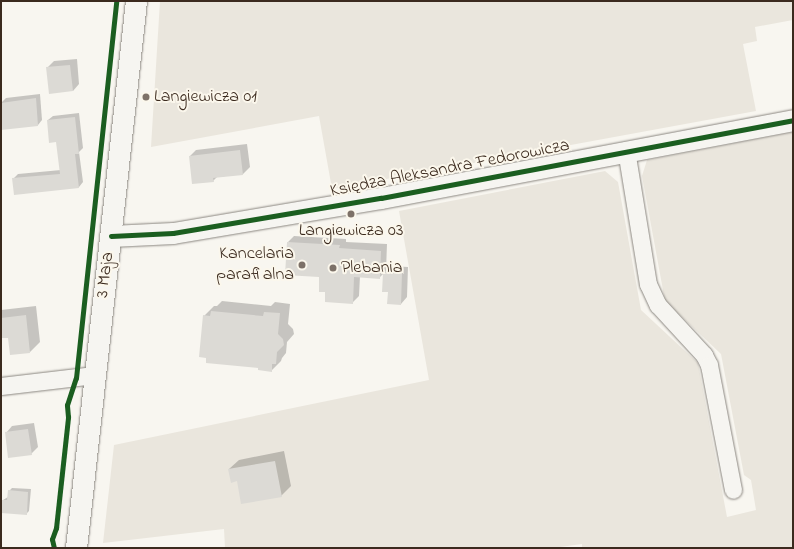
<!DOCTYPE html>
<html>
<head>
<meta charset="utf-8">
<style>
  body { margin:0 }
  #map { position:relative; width:794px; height:549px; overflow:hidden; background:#f8f6f0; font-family:"Indie Flower",sans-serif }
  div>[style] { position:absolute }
  .green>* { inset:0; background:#eae6dd }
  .shadow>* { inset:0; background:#0003 }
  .building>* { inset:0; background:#dcdad5 }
  .roads { filter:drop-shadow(0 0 1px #8b8781) drop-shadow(0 0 1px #8b8781) }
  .minor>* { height:17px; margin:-8.5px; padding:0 8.5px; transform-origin:8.5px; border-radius:8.5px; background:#f6f5f1 }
  .tertiary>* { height:21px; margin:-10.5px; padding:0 10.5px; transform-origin:10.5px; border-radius:10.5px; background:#f6f5f1 }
  .cycleway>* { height:5px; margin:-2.5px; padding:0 2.5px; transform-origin:2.5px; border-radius:2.5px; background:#1b5e20 }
  .dots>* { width:11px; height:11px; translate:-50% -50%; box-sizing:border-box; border:2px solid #fbf7ec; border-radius:50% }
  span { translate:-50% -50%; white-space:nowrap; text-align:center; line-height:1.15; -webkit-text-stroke:4px #fbf7ec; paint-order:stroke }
  .poi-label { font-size:18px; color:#3b2a1e }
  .left { translate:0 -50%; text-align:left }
  .right { translate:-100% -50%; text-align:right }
  .street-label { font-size:18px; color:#3b2a1e }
  .frame { position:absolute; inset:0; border:2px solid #3b2a1e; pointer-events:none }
</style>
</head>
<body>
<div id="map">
  <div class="green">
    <div style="clip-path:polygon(160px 1px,793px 1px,793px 20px,755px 27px,757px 41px,743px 44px,756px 111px,332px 189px,319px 116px,151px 147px)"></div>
    <div style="clip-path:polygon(793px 132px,793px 548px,582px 548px,582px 544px,553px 548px,225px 548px,224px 529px,103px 543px,114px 445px,429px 380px,399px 211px,605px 171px,618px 182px,641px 310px,698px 363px,727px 517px,756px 510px,751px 480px,744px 475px,721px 354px,665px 301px,642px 176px,647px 160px)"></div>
  </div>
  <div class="shadow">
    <div style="clip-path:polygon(77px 59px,79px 84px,73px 91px,47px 68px,54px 61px)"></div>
    <div style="clip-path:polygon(40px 94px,42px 120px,38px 125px,1px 129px,1px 103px,6px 98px)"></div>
    <div style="clip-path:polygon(79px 113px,83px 148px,79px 152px,83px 182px,79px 187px,13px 179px,18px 174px,61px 170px,57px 141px,48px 120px,53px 116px)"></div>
    <div style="clip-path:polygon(247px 144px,250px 167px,243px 174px,217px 177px,213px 181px,190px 156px,196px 150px)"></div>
    <div style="clip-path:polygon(294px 236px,346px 239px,346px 242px,387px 244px,386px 271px,390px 266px,408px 267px,407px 297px,401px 304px,389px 291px,384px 273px,379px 278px,360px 276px,359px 296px,352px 303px,326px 291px,320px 276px,288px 242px)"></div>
    <div style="clip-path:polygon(222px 301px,271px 306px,275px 302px,290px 304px,288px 324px,293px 329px,294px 334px,287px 342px,286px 353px,282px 358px,281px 361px,271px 371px,260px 367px,204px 316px,214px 306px,217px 306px)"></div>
    <div style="clip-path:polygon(36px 306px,40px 342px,30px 352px,9px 336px,1px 337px,1px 310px)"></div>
    <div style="clip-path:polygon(34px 423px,38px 447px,31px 454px,6px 433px,12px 426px)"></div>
    <div style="clip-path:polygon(284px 451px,291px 486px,281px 496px,238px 480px,229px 469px,239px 460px)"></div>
    <div style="clip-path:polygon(12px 488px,31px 489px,29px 511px,26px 514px,3px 500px,8px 497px,9px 491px)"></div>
  </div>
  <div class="building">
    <div style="clip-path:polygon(70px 65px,73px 91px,49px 94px,46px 67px)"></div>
    <div style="clip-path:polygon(36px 98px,38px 126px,1px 130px,1px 103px)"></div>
    <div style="clip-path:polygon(75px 117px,79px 154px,75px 154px,79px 188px,14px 195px,12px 178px,60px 174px,56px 142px,49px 143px,47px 120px)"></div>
    <div style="clip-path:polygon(240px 150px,243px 175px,213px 178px,214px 182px,192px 184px,189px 156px)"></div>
    <div style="clip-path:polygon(287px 242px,340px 245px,339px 248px,381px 251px,380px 279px,354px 277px,353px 304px,325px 302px,325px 292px,319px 292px,319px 277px,285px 275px)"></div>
    <div style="clip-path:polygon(383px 273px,402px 273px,401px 305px,387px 304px,388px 292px,382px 292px)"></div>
    <div style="clip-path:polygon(211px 311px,263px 316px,264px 312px,280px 313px,278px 334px,283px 339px,284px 345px,277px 352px,276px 364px,272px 364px,272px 372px,258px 370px,258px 368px,206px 363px,206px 358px,199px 357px,203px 315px,210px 316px)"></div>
    <div style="clip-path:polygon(26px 315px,30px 353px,10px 355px,8px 338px,1px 338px,1px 318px)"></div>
    <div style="clip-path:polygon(28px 429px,32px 455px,8px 458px,5px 432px)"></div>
    <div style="clip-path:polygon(275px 461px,282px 497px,241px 504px,237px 481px,231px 483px,228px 469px)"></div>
    <div style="clip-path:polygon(8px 490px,28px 492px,27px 515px,1px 513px,2px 500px,7px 500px)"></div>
  </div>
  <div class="roads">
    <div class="minor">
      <div style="left:626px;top:150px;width:136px;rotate:80.7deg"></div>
      <div style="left:648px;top:284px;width:23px;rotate:65deg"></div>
      <div style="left:658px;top:305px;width:68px;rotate:47.4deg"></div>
      <div style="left:704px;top:355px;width:11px;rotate:63deg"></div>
      <div style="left:709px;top:365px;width:127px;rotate:79.1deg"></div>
      <div style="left:1px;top:386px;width:94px;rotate:-6.7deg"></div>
    </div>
    <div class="tertiary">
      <div style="left:111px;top:236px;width:62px;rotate:-2.8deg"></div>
      <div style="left:173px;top:233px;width:211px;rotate:-9.6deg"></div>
      <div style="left:381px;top:198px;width:419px;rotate:-10.7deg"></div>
      <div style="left:76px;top:548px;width:550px;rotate:-83.74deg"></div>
    </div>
  </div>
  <div class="cycleway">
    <div style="left:111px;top:236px;width:62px;rotate:-2.8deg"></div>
    <div style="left:173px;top:233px;width:211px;rotate:-9.6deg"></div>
    <div style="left:381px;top:198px;width:419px;rotate:-10.7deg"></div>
    <div style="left:54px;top:548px;width:9px;rotate:-103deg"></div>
    <div style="left:52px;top:539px;width:12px;rotate:-70deg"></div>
    <div style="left:56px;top:528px;width:112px;rotate:-83.8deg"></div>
    <div style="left:68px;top:417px;width:12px;rotate:-95deg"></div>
    <div style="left:67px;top:405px;width:28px;rotate:-72deg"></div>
    <div style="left:76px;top:378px;width:379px;rotate:-83.9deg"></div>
  </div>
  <div class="dots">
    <div style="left:146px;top:97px;background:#7d7168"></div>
    <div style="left:351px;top:214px;background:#7d7168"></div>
    <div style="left:302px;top:265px;background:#7d7168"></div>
    <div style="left:333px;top:268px;background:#7d7168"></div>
  </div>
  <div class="poi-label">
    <span class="left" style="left:154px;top:97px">Langiewicza 01</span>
    <span style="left:351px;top:231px">Langiewicza 03</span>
    <span class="right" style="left:294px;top:265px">Kancelaria<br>parafialna</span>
    <span class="left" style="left:341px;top:268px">Plebania</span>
  </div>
  <div class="street-label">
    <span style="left:450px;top:169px;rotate:-11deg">Księdza Aleksandra Fedorowicza</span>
    <span style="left:106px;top:275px;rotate:-83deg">3 Maja</span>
  </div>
  <div class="frame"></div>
</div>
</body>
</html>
